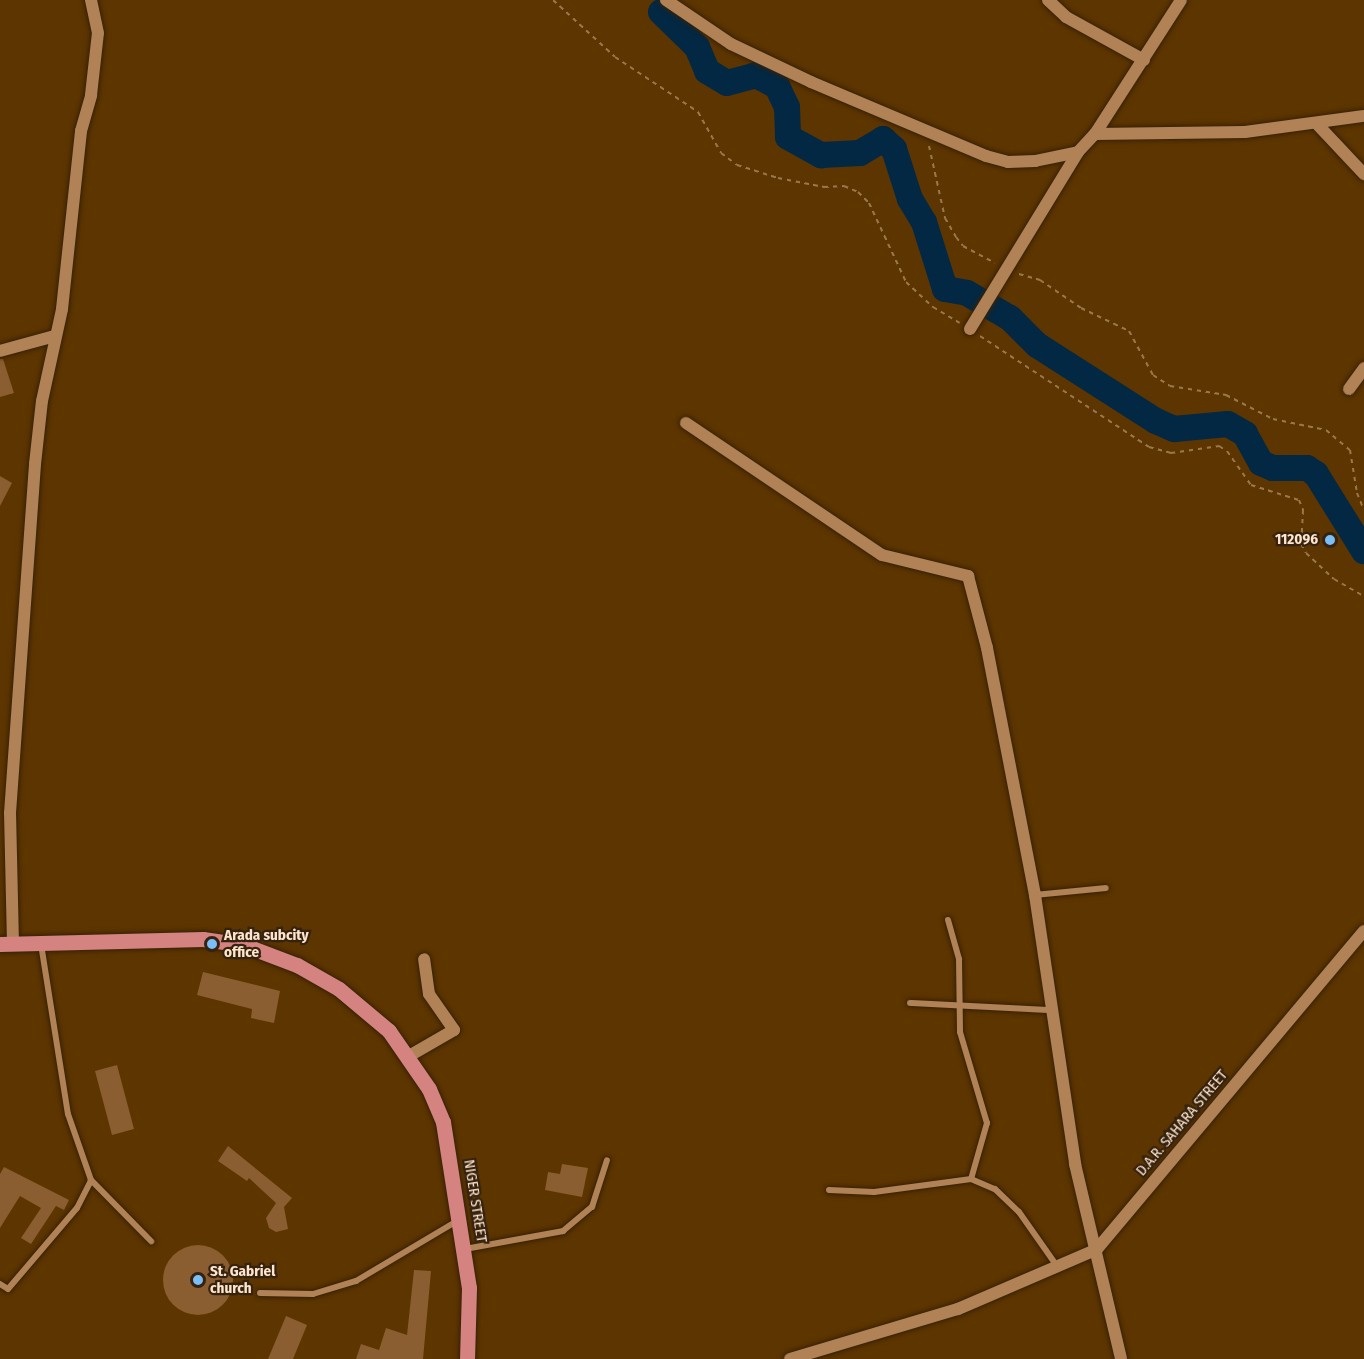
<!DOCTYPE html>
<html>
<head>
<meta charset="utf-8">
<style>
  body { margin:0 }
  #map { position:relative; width:1364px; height:1359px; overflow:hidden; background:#5d3500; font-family:"Fira Sans Condensed",sans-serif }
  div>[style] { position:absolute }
  .river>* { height:26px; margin:-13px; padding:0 13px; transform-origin:13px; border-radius:13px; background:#032843 }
  .building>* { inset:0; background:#8a5e30 }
  .round { border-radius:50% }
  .path>* { height:2px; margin-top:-1px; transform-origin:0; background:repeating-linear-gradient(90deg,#9a784e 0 4.5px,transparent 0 9px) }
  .roads { filter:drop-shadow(0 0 2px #372108) drop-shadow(0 0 2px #372108) }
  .service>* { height:6px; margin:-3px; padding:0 3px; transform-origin:3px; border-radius:3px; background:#b08255 }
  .minor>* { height:12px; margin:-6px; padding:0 6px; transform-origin:6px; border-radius:6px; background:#b08255 }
  .primary>* { height:15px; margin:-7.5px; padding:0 7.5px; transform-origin:7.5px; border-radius:7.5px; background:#d58381 }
  .dots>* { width:16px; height:16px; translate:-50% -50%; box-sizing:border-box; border:3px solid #35220f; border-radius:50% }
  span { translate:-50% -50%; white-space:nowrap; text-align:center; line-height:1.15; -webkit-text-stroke:4.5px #35220f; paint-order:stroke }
  .poi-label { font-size:15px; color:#fee5cd; font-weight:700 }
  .right { translate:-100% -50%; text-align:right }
  .left { translate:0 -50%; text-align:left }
  .street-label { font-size:15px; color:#fee5cd }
</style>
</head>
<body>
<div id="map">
  <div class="river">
    <div style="left:661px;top:12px;width:50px;rotate:44.2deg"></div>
    <div style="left:697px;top:47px;width:26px;rotate:67deg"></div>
    <div style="left:707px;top:71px;width:23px;rotate:31deg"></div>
    <div style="left:727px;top:83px;width:30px;rotate:-15deg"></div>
    <div style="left:756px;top:75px;width:24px;rotate:28deg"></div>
    <div style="left:777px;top:86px;width:23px;rotate:65deg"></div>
    <div style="left:787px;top:107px;width:30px;rotate:88deg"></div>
    <div style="left:788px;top:137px;width:38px;rotate:29deg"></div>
    <div style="left:821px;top:155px;width:39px;rotate:-3deg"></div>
    <div style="left:860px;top:153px;width:27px;rotate:-31deg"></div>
    <div style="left:883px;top:139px;width:15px;rotate:42deg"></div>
    <div style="left:894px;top:149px;width:52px;rotate:72.3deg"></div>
    <div style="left:910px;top:199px;width:27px;rotate:59deg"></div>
    <div style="left:924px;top:222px;width:70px;rotate:72.6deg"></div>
    <div style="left:945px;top:289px;width:22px;rotate:10deg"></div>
    <div style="left:967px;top:293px;width:50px;rotate:30.2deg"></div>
    <div style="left:1010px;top:318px;width:38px;rotate:45deg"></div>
    <div style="left:1037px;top:345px;width:141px;rotate:32.6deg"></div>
    <div style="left:1156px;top:421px;width:20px;rotate:24deg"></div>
    <div style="left:1174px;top:429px;width:54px;rotate:-5.3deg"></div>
    <div style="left:1228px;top:424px;width:20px;rotate:30deg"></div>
    <div style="left:1245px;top:434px;width:33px;rotate:61deg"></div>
    <div style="left:1261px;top:463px;width:13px;rotate:23deg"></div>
    <div style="left:1273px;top:468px;width:34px"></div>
    <div style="left:1307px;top:468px;width:11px;rotate:34deg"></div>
    <div style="left:1316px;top:474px;width:91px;rotate:58.1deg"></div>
  </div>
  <div class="building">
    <div style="clip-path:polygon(0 359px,3px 359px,14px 393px,0 397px)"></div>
    <div style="clip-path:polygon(0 476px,12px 483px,0 506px)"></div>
    <div style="clip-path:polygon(203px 972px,280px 991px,274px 1023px,251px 1018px,252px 1009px,197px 995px)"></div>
    <div style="clip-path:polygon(117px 1065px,134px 1129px,112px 1135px,95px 1071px)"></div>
    <div style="clip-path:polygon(228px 1146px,292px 1198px,284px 1207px,288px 1229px,276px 1232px,269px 1228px,266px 1218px,276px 1203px,249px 1178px,247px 1181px,218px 1161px)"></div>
    <div style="clip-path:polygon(562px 1164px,588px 1168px,582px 1197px,545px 1190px,548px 1172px,560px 1174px)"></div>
    <div style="clip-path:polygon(4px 1167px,69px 1200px,64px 1210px,56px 1206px,31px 1244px,21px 1238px,41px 1208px,20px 1196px,0 1228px,0 1174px)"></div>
    <div class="round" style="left:163px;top:1245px;width:70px;height:70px"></div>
    <div style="clip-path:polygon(414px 1270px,431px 1271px,423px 1359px,356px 1359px,361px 1344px,379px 1350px,386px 1328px,407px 1335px)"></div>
    <div style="clip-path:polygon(286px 1316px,307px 1325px,293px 1359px,268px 1359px)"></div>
  </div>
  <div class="path">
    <div style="left:553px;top:0;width:84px;rotate:42.6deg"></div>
    <div style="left:615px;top:57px;width:100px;rotate:33.5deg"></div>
    <div style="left:698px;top:112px;width:47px;rotate:60.7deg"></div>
    <div style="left:721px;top:153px;width:20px;rotate:37deg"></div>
    <div style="left:737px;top:165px;width:43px;rotate:17.6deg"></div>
    <div style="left:778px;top:178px;width:47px;rotate:11.1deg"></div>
    <div style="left:824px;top:187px;width:20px;rotate:-3deg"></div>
    <div style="left:844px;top:186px;width:15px;rotate:23deg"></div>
    <div style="left:858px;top:192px;width:16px;rotate:45deg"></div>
    <div style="left:869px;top:203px;width:87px;rotate:64.9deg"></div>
    <div style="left:906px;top:282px;width:37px;rotate:43deg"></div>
    <div style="left:933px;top:307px;width:31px;rotate:31deg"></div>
    <div style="left:929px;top:146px;width:74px;rotate:77.5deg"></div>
    <div style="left:945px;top:218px;width:22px;rotate:60deg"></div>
    <div style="left:956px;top:237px;width:11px;rotate:52deg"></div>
    <div style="left:963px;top:246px;width:36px;rotate:28deg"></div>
    <div style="left:1019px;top:274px;width:22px;rotate:16deg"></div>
    <div style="left:1040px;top:280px;width:50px;rotate:34.3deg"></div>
    <div style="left:1081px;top:308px;width:53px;rotate:25.6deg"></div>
    <div style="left:1129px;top:331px;width:50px;rotate:61.4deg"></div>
    <div style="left:1153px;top:375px;width:20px;rotate:33deg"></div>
    <div style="left:1170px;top:386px;width:57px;rotate:9.1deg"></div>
    <div style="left:1226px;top:395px;width:53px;rotate:27.1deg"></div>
    <div style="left:1273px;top:419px;width:54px;rotate:11.7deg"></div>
    <div style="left:1326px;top:430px;width:31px;rotate:40deg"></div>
    <div style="left:1350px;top:450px;width:44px;rotate:80.8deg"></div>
    <div style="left:1357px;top:493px;width:18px;rotate:68deg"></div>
    <div style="left:980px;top:336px;width:202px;rotate:33.3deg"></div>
    <div style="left:1149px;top:447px;width:23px;rotate:15deg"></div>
    <div style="left:1171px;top:453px;width:49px;rotate:-8.3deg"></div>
    <div style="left:1219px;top:446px;width:9px;rotate:32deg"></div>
    <div style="left:1227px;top:451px;width:42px;rotate:54.8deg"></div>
    <div style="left:1251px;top:485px;width:50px;rotate:17.4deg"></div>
    <div style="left:1299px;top:500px;width:11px;rotate:68deg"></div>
    <div style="left:1303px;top:510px;width:34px;rotate:93deg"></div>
    <div style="left:1301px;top:544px;width:10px;rotate:61deg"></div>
    <div style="left:1306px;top:553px;width:38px;rotate:43deg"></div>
    <div style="left:1334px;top:579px;width:34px;rotate:30deg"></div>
  </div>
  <div class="roads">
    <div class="service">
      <div style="left:1035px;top:895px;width:71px;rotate:-5.6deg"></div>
      <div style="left:948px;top:920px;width:41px;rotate:74.2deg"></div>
      <div style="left:959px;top:959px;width:73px;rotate:89.2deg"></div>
      <div style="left:960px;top:1032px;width:95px;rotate:73.5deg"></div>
      <div style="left:987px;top:1123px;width:58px;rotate:105.9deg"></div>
      <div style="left:41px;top:944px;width:172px;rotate:81deg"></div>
      <div style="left:68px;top:1114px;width:70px;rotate:70.8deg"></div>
      <div style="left:91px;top:1180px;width:86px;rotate:45.5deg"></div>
      <div style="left:910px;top:1003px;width:140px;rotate:2.9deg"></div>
      <div style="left:829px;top:1190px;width:45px;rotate:2.5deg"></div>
      <div style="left:874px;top:1192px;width:98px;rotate:-7.6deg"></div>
      <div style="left:971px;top:1179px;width:26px;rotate:23deg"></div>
      <div style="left:995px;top:1189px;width:33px;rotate:44deg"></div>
      <div style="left:1019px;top:1212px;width:66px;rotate:54.9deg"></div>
      <div style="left:465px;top:1249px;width:100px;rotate:-10.4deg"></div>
      <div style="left:563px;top:1231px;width:38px;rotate:-40deg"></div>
      <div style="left:592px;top:1207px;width:49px;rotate:-72.3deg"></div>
      <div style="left:0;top:1284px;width:9px;rotate:32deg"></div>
      <div style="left:8px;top:1289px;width:106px;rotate:-49.6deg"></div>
      <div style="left:77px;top:1208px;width:31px;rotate:-63deg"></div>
      <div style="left:260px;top:1293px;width:53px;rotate:1.1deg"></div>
      <div style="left:313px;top:1294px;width:45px;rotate:-16.8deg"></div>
      <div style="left:356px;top:1281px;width:117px;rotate:-30.7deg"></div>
    </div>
    <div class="minor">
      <div style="left:666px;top:0;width:78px;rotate:34.1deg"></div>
      <div style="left:731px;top:44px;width:89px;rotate:25.4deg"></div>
      <div style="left:811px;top:82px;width:190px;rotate:22.9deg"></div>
      <div style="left:986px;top:156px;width:23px;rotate:15deg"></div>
      <div style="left:1008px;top:162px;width:27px;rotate:-2deg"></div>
      <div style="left:1035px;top:161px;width:44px;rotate:-11.8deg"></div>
      <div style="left:1048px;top:0;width:25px;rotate:43deg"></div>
      <div style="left:1066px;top:17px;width:89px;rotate:28.9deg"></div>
      <div style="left:1317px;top:124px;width:69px;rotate:46.8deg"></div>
      <div style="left:1095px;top:134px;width:150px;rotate:-0.8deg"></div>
      <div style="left:1245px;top:132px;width:120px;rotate:-7.7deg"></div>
      <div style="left:970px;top:329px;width:207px;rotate:-58.6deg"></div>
      <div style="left:1078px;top:152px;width:25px;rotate:-47deg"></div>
      <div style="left:1095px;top:134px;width:159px;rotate:-57.3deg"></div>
      <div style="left:0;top:351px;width:57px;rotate:-15.3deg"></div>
      <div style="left:1349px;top:389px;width:26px;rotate:-54deg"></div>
      <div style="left:686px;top:423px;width:236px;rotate:34deg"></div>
      <div style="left:882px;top:555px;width:89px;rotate:13.7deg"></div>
      <div style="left:968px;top:576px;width:74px;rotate:75.2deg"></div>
      <div style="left:987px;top:648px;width:252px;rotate:79deg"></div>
      <div style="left:1035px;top:895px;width:272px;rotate:81.5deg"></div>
      <div style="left:1075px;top:1164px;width:200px;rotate:76.7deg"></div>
      <div style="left:13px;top:944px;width:131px;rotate:-91.3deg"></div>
      <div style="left:10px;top:813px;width:350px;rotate:-85.9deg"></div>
      <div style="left:35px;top:464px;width:63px;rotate:-83.7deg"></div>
      <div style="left:42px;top:401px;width:94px;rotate:-77.7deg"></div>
      <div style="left:62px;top:309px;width:179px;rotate:-83.9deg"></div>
      <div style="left:81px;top:131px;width:37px;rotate:-74deg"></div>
      <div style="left:91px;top:95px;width:62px;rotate:-83.6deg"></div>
      <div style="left:98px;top:33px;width:34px;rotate:-102deg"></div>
      <div style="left:409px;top:1056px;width:52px;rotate:-30deg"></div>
      <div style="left:454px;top:1030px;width:44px;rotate:-124.8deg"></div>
      <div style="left:429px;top:994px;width:35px;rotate:-98deg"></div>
      <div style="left:790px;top:1359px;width:175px;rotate:-16.6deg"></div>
      <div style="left:958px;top:1309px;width:151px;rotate:-23.3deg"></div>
      <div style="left:1097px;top:1249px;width:415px;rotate:-50deg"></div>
    </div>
    <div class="primary">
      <div style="left:0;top:944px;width:203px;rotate:-1.4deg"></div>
      <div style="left:203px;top:939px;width:41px;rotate:8.3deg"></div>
      <div style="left:244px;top:945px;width:57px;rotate:20.7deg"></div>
      <div style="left:297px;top:965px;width:48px;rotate:29.7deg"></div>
      <div style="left:339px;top:989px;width:65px;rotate:40deg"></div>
      <div style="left:389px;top:1031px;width:70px;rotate:55.4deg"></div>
      <div style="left:429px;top:1089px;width:36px;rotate:67deg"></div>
      <div style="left:443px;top:1122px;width:168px;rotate:81.1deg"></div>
      <div style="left:469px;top:1288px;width:71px;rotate:91.6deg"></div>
    </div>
  </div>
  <div class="dots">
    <div style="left:1330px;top:540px;background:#7abff8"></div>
    <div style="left:212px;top:944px;background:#7abff8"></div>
    <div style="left:198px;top:1280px;background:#7abff8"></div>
  </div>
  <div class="poi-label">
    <span class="right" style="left:1318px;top:540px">112096</span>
    <span class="left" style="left:224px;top:944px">Arada subcity<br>office</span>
    <span class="left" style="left:210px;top:1280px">St. Gabriel<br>church</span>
  </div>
  <div class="street-label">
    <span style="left:1182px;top:1123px;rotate:-50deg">D.A.R. SAHARA STREET</span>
    <span style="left:475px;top:1201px;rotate:81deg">NIGER STREET</span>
  </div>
</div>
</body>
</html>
